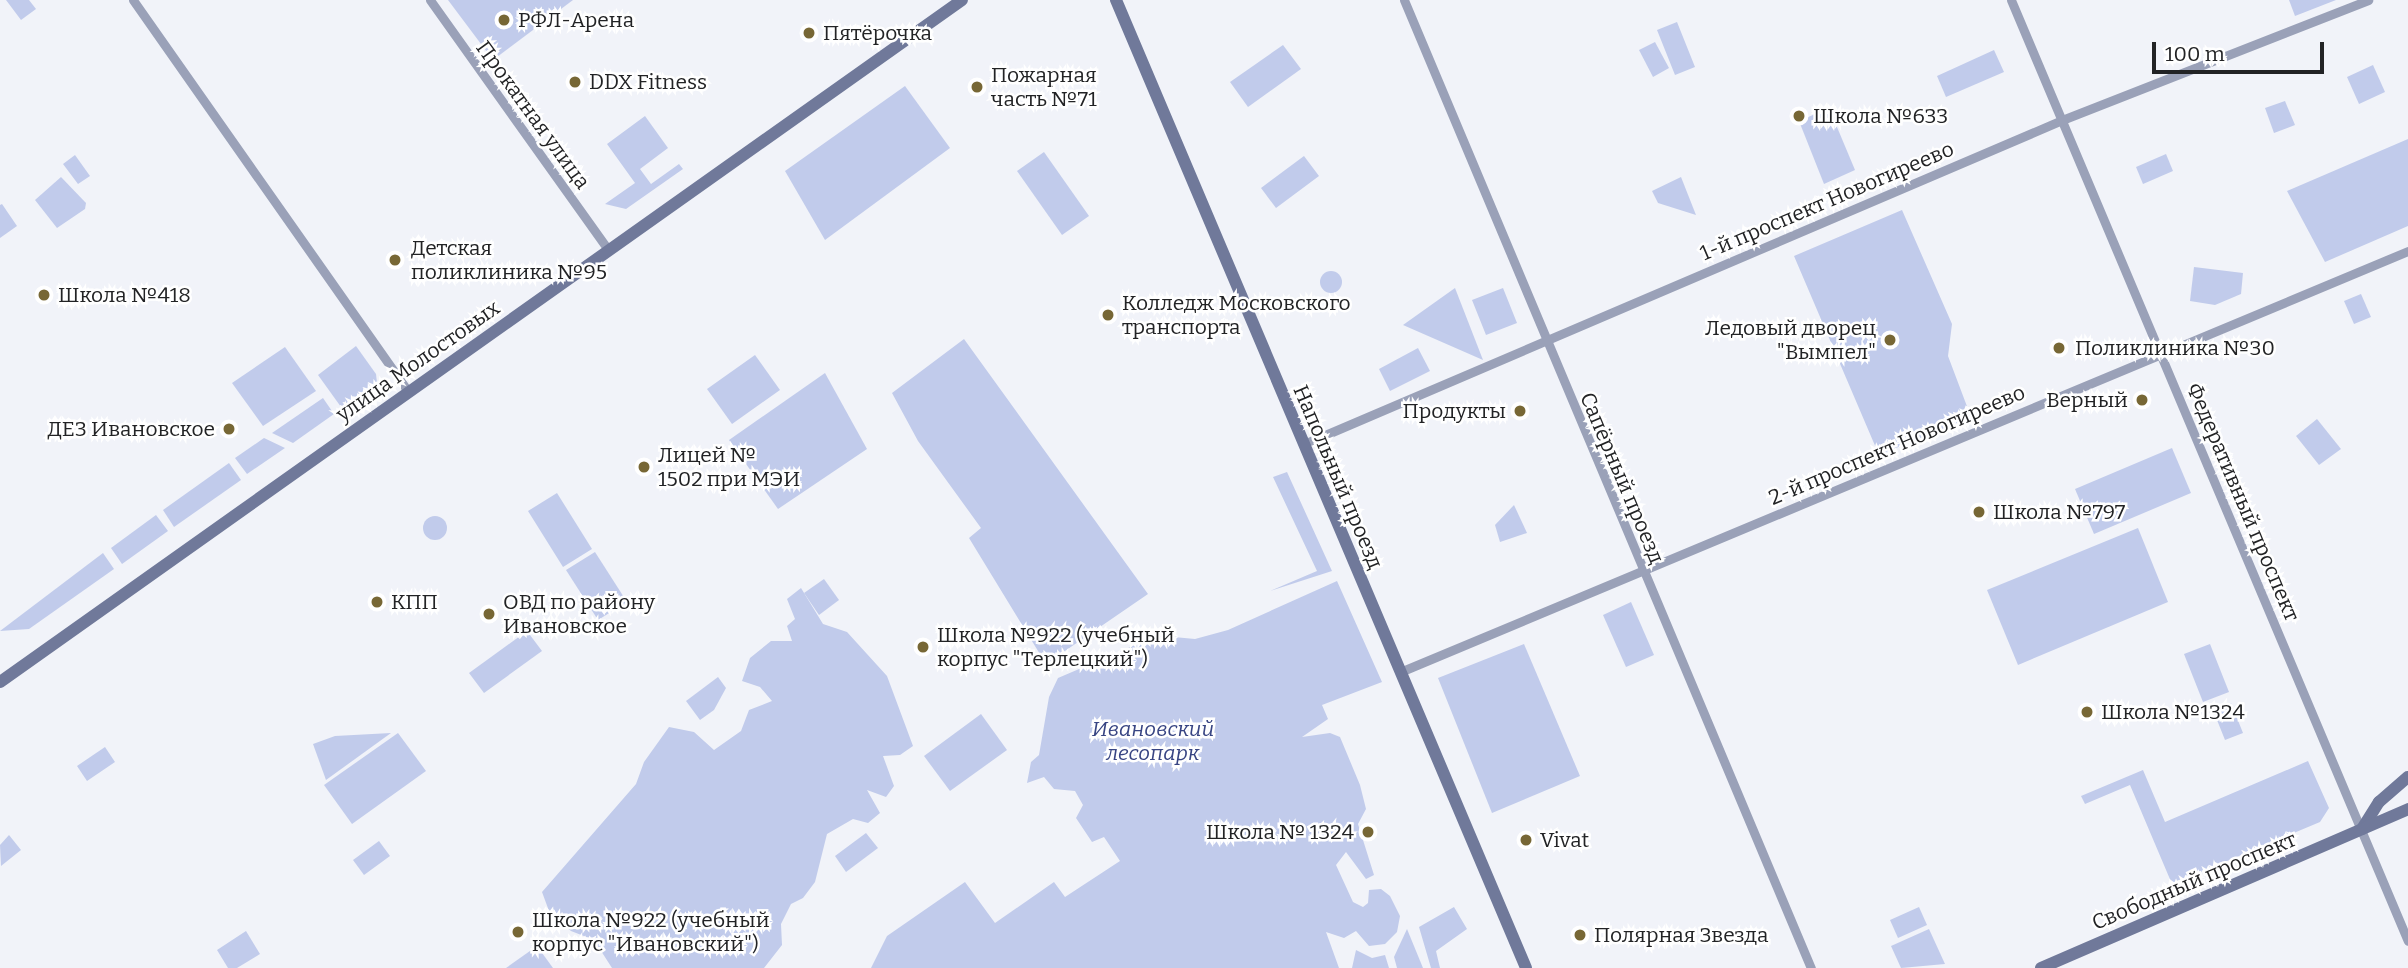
<!DOCTYPE html>
<html>
<head>
<meta charset="utf-8">
<style>
  body { margin:0 }
  #map { position:relative; width:2408px; height:968px; overflow:hidden; background:#f1f3f9; font-family:Bitter,serif }
  div>[style] { position:absolute }
  .green>* { inset:0; background:#c1cbeb }
  .round { border-radius:50% }
  .street>* { height:9px; margin:-4.5px; padding:0 4.5px; transform-origin:4.5px; border-radius:4.5px; background:#9aa1b8 }
  .secondary>* { height:12px; margin:-6px; padding:0 6px; transform-origin:6px; border-radius:6px; background:#70799a }
  .dots>* { width:19px; height:19px; translate:-50% -50%; box-sizing:border-box; border:4px solid #fff; border-radius:50% }
  span { translate:-50% -50%; white-space:nowrap; text-align:center; line-height:1.15; -webkit-text-stroke:5px #fff; paint-order:stroke }
  .poi-label { font-size:21px; color:#222325 }
  .left { translate:0 -50%; text-align:left }
  .right { translate:-100% -50%; text-align:right }
  .street-label { font-size:21px; color:#222325 }
  .park-label { font-size:21px; color:#384583; font-style:italic }
  .scale { position:absolute; left:2152px; top:42px; width:172px; height:32px; box-sizing:border-box; border:4px solid #222325; border-top:0; padding-left:9px; font-size:21px; line-height:24px; white-space:nowrap; color:#222325; -webkit-text-stroke:5px #fff; paint-order:stroke }
</style>
</head>
<body>
<div id="map">
  <div class="green">
    <div style="clip-path:polygon(6px 0,29px 0,36px 9px,21px 20px)"></div>
    <div style="clip-path:polygon(448px 0,573px 0,493px 60px)"></div>
    <div style="clip-path:polygon(2289px 0,2336px 0,2295px 16px)"></div>
    <div style="clip-path:polygon(1677px 22px,1695px 67px,1675px 75px,1657px 30px)"></div>
    <div style="clip-path:polygon(1655px 42px,1669px 68px,1653px 77px,1639px 50px)"></div>
    <div style="clip-path:polygon(1283px 45px,1301px 69px,1248px 107px,1230px 82px)"></div>
    <div style="clip-path:polygon(1994px 50px,2004px 72px,1946px 97px,1937px 76px)"></div>
    <div style="clip-path:polygon(2373px 65px,2385px 92px,2359px 104px,2347px 77px)"></div>
    <div style="clip-path:polygon(905px 86px,950px 148px,825px 240px,785px 171px)"></div>
    <div style="clip-path:polygon(2285px 101px,2295px 125px,2274px 133px,2265px 108px)"></div>
    <div style="clip-path:polygon(1829px 108px,1855px 170px,1824px 184px,1799px 121px)"></div>
    <div style="clip-path:polygon(645px 116px,668px 148px,640px 169px,651px 184px,679px 164px,683px 169px,626px 209px,605px 204px,635px 183px,607px 144px)"></div>
    <div style="clip-path:polygon(2408px 139px,2408px 226px,2325px 262px,2287px 191px)"></div>
    <div style="clip-path:polygon(1044px 152px,1089px 216px,1062px 235px,1017px 171px)"></div>
    <div style="clip-path:polygon(2166px 154px,2173px 171px,2143px 184px,2136px 167px)"></div>
    <div style="clip-path:polygon(75px 155px,90px 176px,78px 184px,63px 164px)"></div>
    <div style="clip-path:polygon(1304px 156px,1319px 176px,1276px 208px,1261px 188px)"></div>
    <div style="clip-path:polygon(61px 177px,86px 203px,85px 209px,57px 228px,35px 200px)"></div>
    <div style="clip-path:polygon(1681px 177px,1696px 215px,1658px 203px,1652px 191px)"></div>
    <div style="clip-path:polygon(2px 204px,17px 226px,0 238px,0 205px)"></div>
    <div style="clip-path:polygon(1902px 210px,1952px 324px,1948px 356px,1971px 417px,1879px 455px,1794px 256px)"></div>
    <div style="clip-path:polygon(2194px 267px,2243px 273px,2241px 294px,2215px 305px,2190px 301px)"></div>
    <div class="round" style="left:1320px;top:271px;width:22px;height:22px"></div>
    <div style="clip-path:polygon(1455px 288px,1483px 360px,1403px 325px)"></div>
    <div style="clip-path:polygon(1503px 288px,1517px 323px,1486px 335px,1472px 300px)"></div>
    <div style="clip-path:polygon(2361px 294px,2371px 317px,2354px 324px,2344px 301px)"></div>
    <div style="clip-path:polygon(964px 339px,1148px 594px,1046px 664px,969px 538px,981px 528px,918px 441px,892px 393px)"></div>
    <div style="clip-path:polygon(356px 346px,376px 374px,377px 383px,341px 407px,318px 375px)"></div>
    <div style="clip-path:polygon(285px 347px,316px 391px,263px 426px,232px 383px)"></div>
    <div style="clip-path:polygon(1418px 348px,1430px 371px,1390px 391px,1379px 369px)"></div>
    <div style="clip-path:polygon(755px 355px,780px 390px,732px 424px,707px 389px)"></div>
    <div style="clip-path:polygon(825px 373px,867px 449px,778px 509px,729px 440px)"></div>
    <div style="clip-path:polygon(323px 398px,334px 414px,293px 443px,272px 433px)"></div>
    <div style="clip-path:polygon(2317px 419px,2341px 449px,2319px 465px,2296px 436px)"></div>
    <div style="clip-path:polygon(264px 438px,285px 448px,247px 474px,235px 458px)"></div>
    <div style="clip-path:polygon(2172px 448px,2191px 493px,2094px 534px,2075px 489px)"></div>
    <div style="clip-path:polygon(229px 463px,241px 480px,174px 527px,163px 510px)"></div>
    <div style="clip-path:polygon(1287px 472px,1332px 571px,1270px 591px,1317px 571px,1273px 477px)"></div>
    <div style="clip-path:polygon(557px 493px,592px 549px,563px 567px,528px 511px)"></div>
    <div style="clip-path:polygon(1514px 505px,1527px 533px,1500px 542px,1495px 525px)"></div>
    <div style="clip-path:polygon(156px 515px,168px 531px,122px 564px,111px 548px)"></div>
    <div class="round" style="left:423px;top:516px;width:24px;height:24px"></div>
    <div style="clip-path:polygon(2138px 528px,2168px 602px,2018px 665px,1987px 590px)"></div>
    <div style="clip-path:polygon(595px 552px,627px 602px,598px 620px,566px 570px)"></div>
    <div style="clip-path:polygon(103px 553px,114px 569px,29px 629px,0 631px)"></div>
    <div style="clip-path:polygon(824px 579px,839px 600px,819px 615px,804px 593px)"></div>
    <div style="clip-path:polygon(1337px 581px,1382px 682px,1322px 705px,1328px 719px,1302px 737px,1330px 733px,1340px 737px,1360px 785px,1366px 809px,1358px 824px,1374px 875px,1366px 879px,1346px 852px,1336px 865px,1353px 902px,1363px 907px,1368px 903px,1369px 890px,1381px 889px,1390px 896px,1400px 916px,1397px 932px,1385px 944px,1369px 946px,1356px 931px,1344px 938px,1326px 932px,1339px 968px,871px 968px,887px 936px,965px 882px,995px 923px,1054px 882px,1065px 897px,1120px 861px,1104px 837px,1092px 842px,1076px 818px,1083px 805px,1075px 791px,1054px 789px,1044px 777px,1027px 783px,1031px 762px,1039px 755px,1049px 697px,1058px 678px,1140px 643px,1142px 634px,1195px 639px,1228px 630px)"></div>
    <div style="clip-path:polygon(801px 588px,823px 624px,847px 632px,887px 676px,913px 746px,900px 755px,883px 756px,894px 786px,886px 797px,867px 790px,880px 813px,868px 823px,853px 819px,827px 834px,815px 882px,803px 898px,791px 904px,781px 924px,782px 945px,764px 968px,612px 968px,594px 940px,571px 931px,549px 911px,542px 892px,636px 784px,644px 762px,669px 727px,694px 732px,714px 750px,741px 731px,749px 710px,772px 701px,760px 687px,742px 681px,750px 658px,771px 641px,792px 641px,787px 626px,795px 619px,787px 599px)"></div>
    <div style="clip-path:polygon(1631px 602px,1654px 655px,1626px 667px,1603px 615px)"></div>
    <div style="clip-path:polygon(527px 631px,542px 651px,484px 693px,469px 673px)"></div>
    <div style="clip-path:polygon(1524px 644px,1580px 776px,1492px 813px,1438px 678px)"></div>
    <div style="clip-path:polygon(2210px 644px,2229px 692px,2203px 702px,2184px 654px)"></div>
    <div style="clip-path:polygon(718px 677px,726px 688px,714px 710px,700px 720px,686px 701px)"></div>
    <div style="clip-path:polygon(2231px 703px,2243px 733px,2225px 740px,2213px 710px)"></div>
    <div style="clip-path:polygon(981px 714px,1007px 750px,950px 791px,924px 756px)"></div>
    <div style="clip-path:polygon(391px 733px,326px 780px,313px 744px,335px 736px)"></div>
    <div style="clip-path:polygon(398px 733px,426px 771px,352px 824px,324px 785px)"></div>
    <div style="clip-path:polygon(105px 747px,115px 762px,87px 781px,77px 766px)"></div>
    <div style="clip-path:polygon(2308px 761px,2329px 808px,2320px 822px,2172px 884px,2130px 785px,2085px 804px,2081px 796px,2143px 770px,2165px 822px)"></div>
    <div style="clip-path:polygon(866px 833px,878px 848px,846px 872px,835px 856px)"></div>
    <div style="clip-path:polygon(9px 835px,21px 850px,1px 866px,0 845px)"></div>
    <div style="clip-path:polygon(379px 841px,390px 856px,364px 875px,353px 860px)"></div>
    <div style="clip-path:polygon(1454px 907px,1467px 929px,1436px 951px,1440px 968px,1431px 968px,1419px 927px)"></div>
    <div style="clip-path:polygon(1919px 907px,1927px 925px,1898px 938px,1890px 920px)"></div>
    <div style="clip-path:polygon(1407px 929px,1423px 968px,1397px 968px,1394px 957px)"></div>
    <div style="clip-path:polygon(1929px 929px,1945px 964px,1901px 968px,1891px 946px)"></div>
    <div style="clip-path:polygon(246px 931px,260px 954px,237px 968px,228px 968px,217px 950px)"></div>
    <div style="clip-path:polygon(537px 946px,553px 968px,506px 968px)"></div>
    <div style="clip-path:polygon(1356px 950px,1372px 958px,1385px 955px,1389px 968px,1352px 968px)"></div>
  </div>
  <div class="street">
    <div style="left:133px;top:0;width:479px;rotate:54.9deg"></div>
    <div style="left:430px;top:0;width:307px;rotate:54.5deg"></div>
    <div style="left:1404px;top:0;width:1050px;rotate:67.2deg"></div>
    <div style="left:2011px;top:0;width:1021px;rotate:67.13deg"></div>
    <div style="left:1304px;top:444px;width:824px;rotate:-23.14deg"></div>
    <div style="left:2062px;top:120px;width:329px;rotate:-21.4deg"></div>
    <div style="left:1400px;top:672px;width:1092px;rotate:-22.67deg"></div>
  </div>
  <div class="secondary">
    <div style="left:1116px;top:0;width:1051px;rotate:67.04deg"></div>
    <div style="left:0;top:682px;width:1179px;rotate:-35.33deg"></div>
    <div style="left:2362px;top:829px;width:32px;rotate:-58deg"></div>
    <div style="left:2379px;top:802px;width:38px;rotate:-41deg"></div>
    <div style="left:2041px;top:968px;width:400px;rotate:-23.4deg"></div>
  </div>
  <div class="dots">
    <div style="left:504px;top:20px;background:#776735"></div>
    <div style="left:809px;top:33px;background:#776735"></div>
    <div style="left:575px;top:82px;background:#776735"></div>
    <div style="left:977px;top:87px;background:#776735"></div>
    <div style="left:1799px;top:116px;background:#776735"></div>
    <div style="left:395px;top:260px;background:#776735"></div>
    <div style="left:44px;top:295px;background:#776735"></div>
    <div style="left:1108px;top:315px;background:#776735"></div>
    <div style="left:1890px;top:340px;background:#776735"></div>
    <div style="left:2059px;top:348px;background:#776735"></div>
    <div style="left:2142px;top:400px;background:#776735"></div>
    <div style="left:1520px;top:411px;background:#776735"></div>
    <div style="left:229px;top:429px;background:#776735"></div>
    <div style="left:644px;top:467px;background:#776735"></div>
    <div style="left:1979px;top:512px;background:#776735"></div>
    <div style="left:377px;top:602px;background:#776735"></div>
    <div style="left:489px;top:614px;background:#776735"></div>
    <div style="left:923px;top:647px;background:#776735"></div>
    <div style="left:2087px;top:712px;background:#776735"></div>
    <div style="left:1368px;top:832px;background:#776735"></div>
    <div style="left:1526px;top:840px;background:#776735"></div>
    <div style="left:518px;top:932px;background:#776735"></div>
    <div style="left:1580px;top:935px;background:#776735"></div>
  </div>
  <div class="poi-label">
    <span class="left" style="left:518px;top:20px">РФЛ-Арена</span>
    <span class="left" style="left:823px;top:33px">Пятёрочка</span>
    <span class="left" style="left:991px;top:87px">Пожарная<br>часть №71</span>
    <span class="left" style="left:589px;top:82px">DDX Fitness</span>
    <span class="left" style="left:1813px;top:116px">Школа №633</span>
    <span class="left" style="left:411px;top:260px">Детская<br>поликлиника №95</span>
    <span class="left" style="left:58px;top:295px">Школа №418</span>
    <span class="left" style="left:1122px;top:315px">Колледж Московского<br>транспорта</span>
    <span class="right" style="left:1876px;top:340px">Ледовый дворец<br>"Вымпел"</span>
    <span class="left" style="left:2075px;top:348px">Поликлиника №30</span>
    <span class="right" style="left:2128px;top:400px">Верный</span>
    <span class="right" style="left:1506px;top:411px">Продукты</span>
    <span class="right" style="left:215px;top:429px">ДЕЗ Ивановское</span>
    <span class="left" style="left:658px;top:467px">Лицей №<br>1502 при МЭИ</span>
    <span class="left" style="left:1993px;top:512px">Школа №797</span>
    <span class="left" style="left:391px;top:602px">КПП</span>
    <span class="left" style="left:503px;top:614px">ОВД по району<br>Ивановское</span>
    <span class="left" style="left:937px;top:647px">Школа №922 (учебный<br>корпус "Терлецкий")</span>
    <span class="left" style="left:2101px;top:712px">Школа №1324</span>
    <span class="right" style="left:1354px;top:832px">Школа № 1324</span>
    <span class="left" style="left:1540px;top:840px">Vivat</span>
    <span class="left" style="left:532px;top:932px">Школа №922 (учебный<br>корпус "Ивановский")</span>
    <span class="left" style="left:1594px;top:935px">Полярная Звезда</span>
  </div>
  <div class="street-label">
    <span style="left:533px;top:115px;rotate:54deg">Прокатная улица</span>
    <span style="left:1827px;top:201px;rotate:-23deg">1-й проспект Новогиреево</span>
    <span style="left:418px;top:361px;rotate:-35deg">улица Молостовых</span>
    <span style="left:1897px;top:445px;rotate:-23deg">2-й проспект Новогиреево</span>
    <span style="left:1338px;top:477px;rotate:67deg">Напольный проезд</span>
    <span style="left:1622px;top:478px;rotate:67deg">Сапёрный проезд</span>
    <span style="left:2243px;top:502px;rotate:67deg">Федеративный проспект</span>
    <span style="left:2194px;top:881px;rotate:-23deg">Свободный проспект</span>
  </div>
  <div class="park-label">
    <span style="left:1153px;top:741px">Ивановский<br>лесопарк</span>
  </div>
  <div class="scale">100 m</div>
</div>
</body>
</html>
